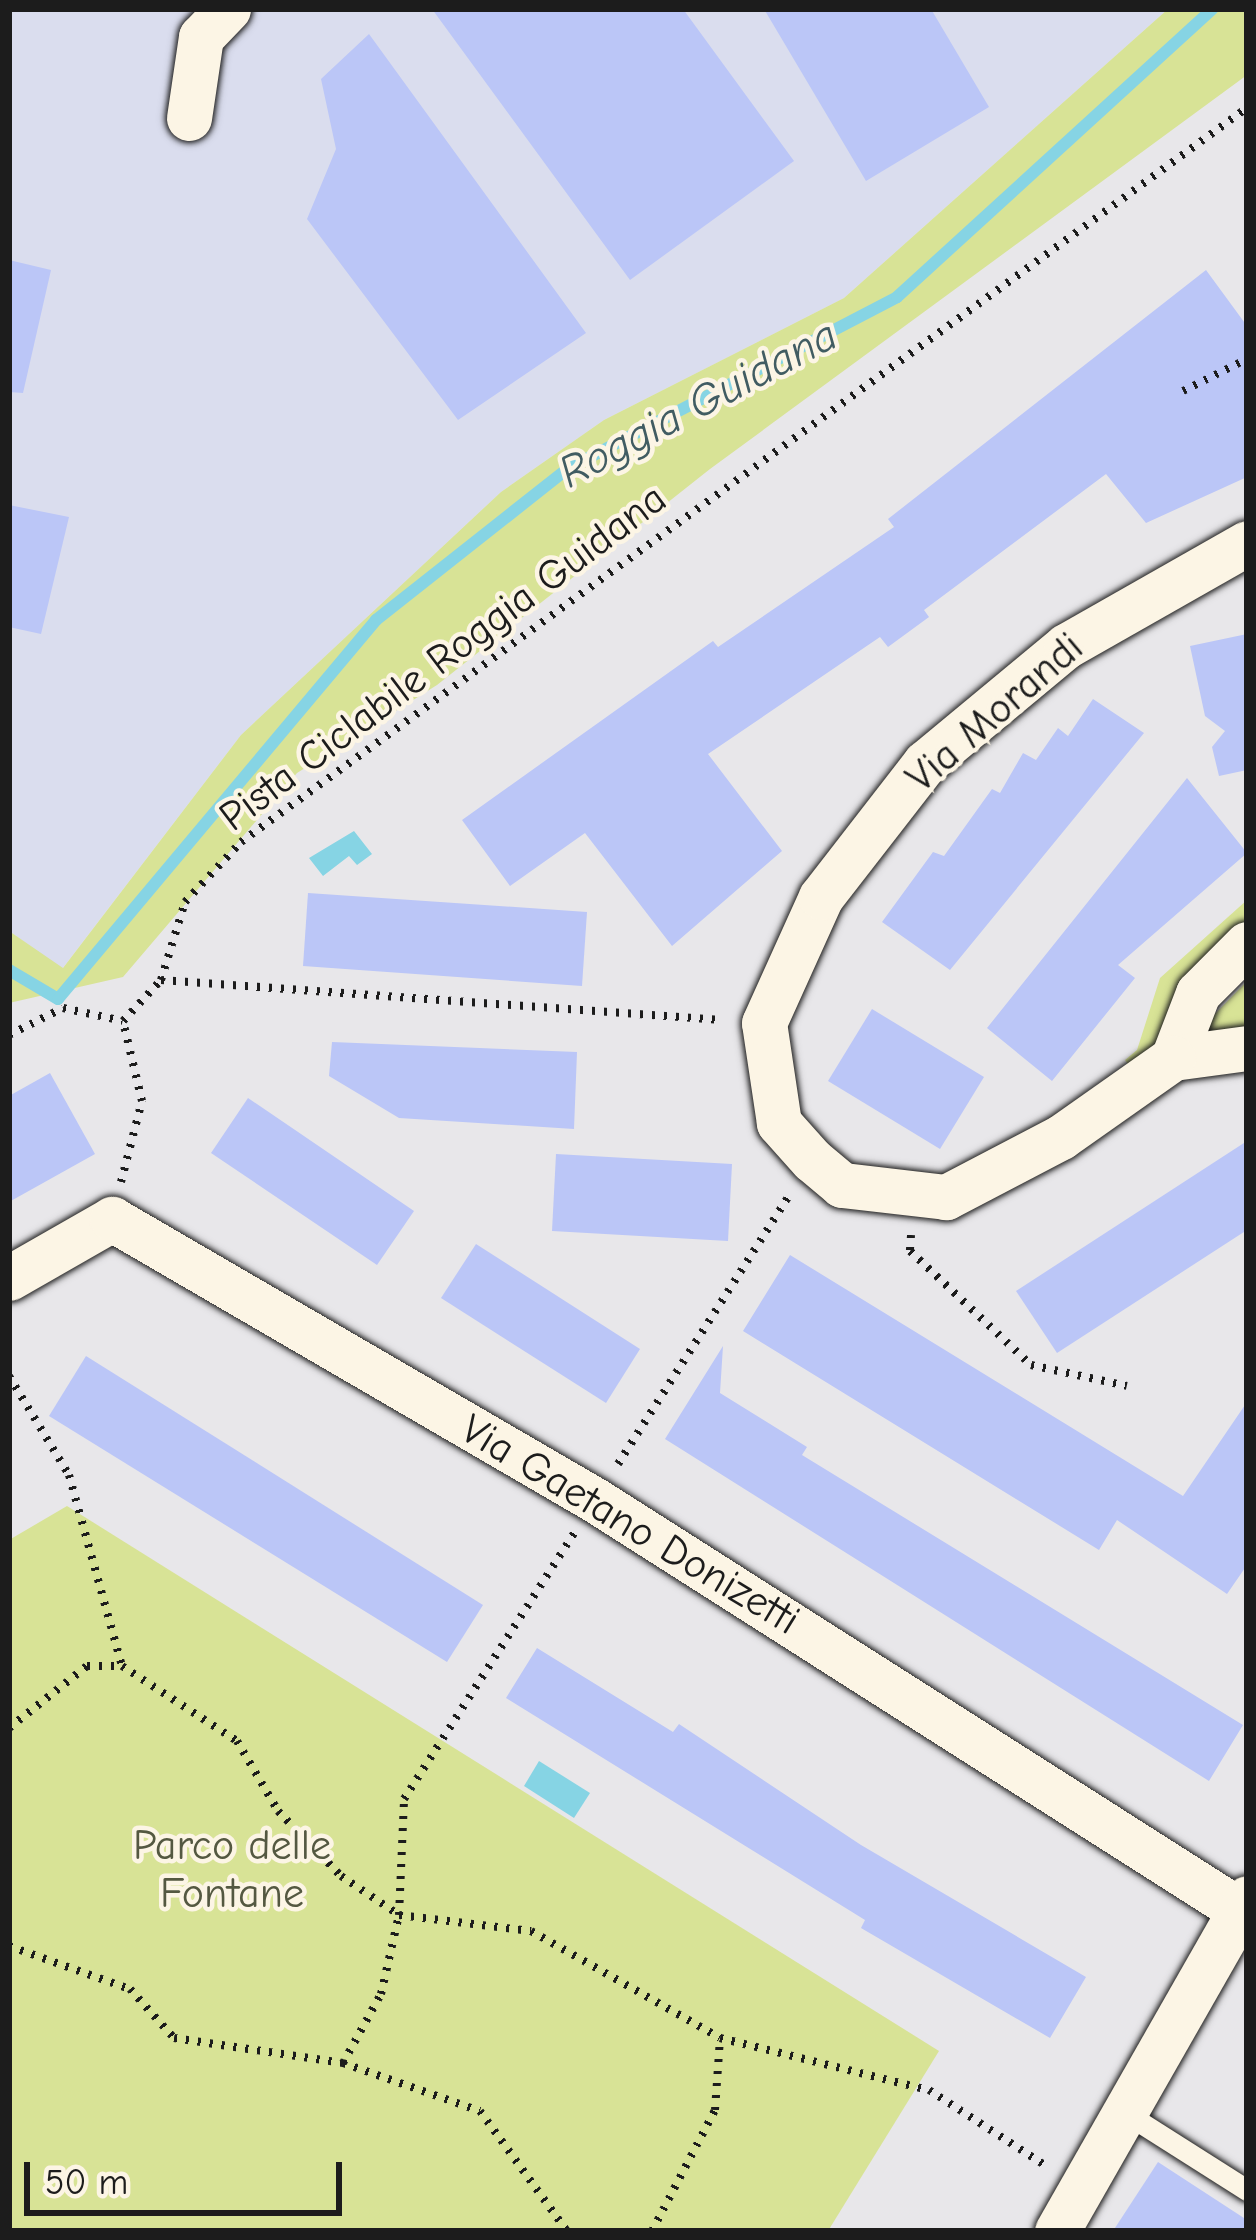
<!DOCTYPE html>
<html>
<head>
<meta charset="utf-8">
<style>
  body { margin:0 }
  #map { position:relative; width:1256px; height:2240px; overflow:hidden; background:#e8e7ea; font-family:"Comic Neue",sans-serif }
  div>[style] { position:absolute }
  .built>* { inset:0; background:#daddee }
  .green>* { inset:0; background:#d8e396 }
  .water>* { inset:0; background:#86d4e4 }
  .stream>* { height:12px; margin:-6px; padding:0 6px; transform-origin:6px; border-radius:6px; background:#86d4e4 }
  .building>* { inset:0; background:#bbc6f7 }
  .path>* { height:8px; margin-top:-4px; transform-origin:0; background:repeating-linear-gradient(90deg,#1c1c1c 0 3px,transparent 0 12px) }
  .roads { filter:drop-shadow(0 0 3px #1c1c1c) drop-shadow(0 0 3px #1c1c1c) }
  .lane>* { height:21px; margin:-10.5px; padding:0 10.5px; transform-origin:10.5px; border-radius:10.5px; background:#fcf5e5 }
  .street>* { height:45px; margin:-22.5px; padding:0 22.5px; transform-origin:22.5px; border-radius:22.5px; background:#fcf5e5 }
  span { translate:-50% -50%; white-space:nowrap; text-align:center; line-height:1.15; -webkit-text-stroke:9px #fcf5e5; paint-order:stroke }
  .street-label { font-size:42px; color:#1c1c1c }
  .park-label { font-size:42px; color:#545841 }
  .water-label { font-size:45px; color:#415c62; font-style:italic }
  .frame { position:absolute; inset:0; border:12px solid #1c1c1c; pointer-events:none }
  .scale { position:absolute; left:24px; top:2162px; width:318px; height:54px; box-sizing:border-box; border:6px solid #1c1c1c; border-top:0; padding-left:15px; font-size:36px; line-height:42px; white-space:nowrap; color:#1c1c1c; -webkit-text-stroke:9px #fcf5e5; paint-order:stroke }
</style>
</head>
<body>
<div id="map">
  <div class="built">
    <div style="clip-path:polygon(9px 9px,1168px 9px,844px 298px,604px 420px,501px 492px,241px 735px,62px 969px,9px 931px)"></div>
  </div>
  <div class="green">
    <div style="clip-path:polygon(1168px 9px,1247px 9px,1247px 75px,710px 469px,437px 685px,297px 773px,123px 977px,9px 1003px,9px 931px,63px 968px,241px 735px,501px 492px,604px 420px,844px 298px)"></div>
    <div style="clip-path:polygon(1247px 900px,1247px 929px,1159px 1046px,1130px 1067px,1125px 1060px,1137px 1050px,1160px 978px)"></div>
    <div style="clip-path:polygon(1247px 981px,1247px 1031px,1207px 1031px,1209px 1020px)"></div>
    <div style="clip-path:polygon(67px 1506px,939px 2051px,828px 2231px,9px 2231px,9px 1540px)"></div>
  </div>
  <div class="water">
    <div style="clip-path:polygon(354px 831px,372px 854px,357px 865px,349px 856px,323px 876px,309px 858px)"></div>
    <div style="clip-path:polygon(539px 1761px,590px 1793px,574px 1818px,524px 1786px)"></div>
  </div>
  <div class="stream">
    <div style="left:9px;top:970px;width:57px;rotate:30.6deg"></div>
    <div style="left:58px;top:999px;width:495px;rotate:-50deg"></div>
    <div style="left:376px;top:620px;width:243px;rotate:-38.3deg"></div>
    <div style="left:567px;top:469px;width:372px;rotate:-27.5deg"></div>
    <div style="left:897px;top:297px;width:427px;rotate:-42.4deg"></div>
  </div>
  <div class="building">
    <div style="clip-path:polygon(432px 9px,683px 9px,794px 161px,630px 280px)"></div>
    <div style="clip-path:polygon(764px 9px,931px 9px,989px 107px,866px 181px)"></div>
    <div style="clip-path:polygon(369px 34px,586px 333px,458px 420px,307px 219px,336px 149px,321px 79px)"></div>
    <div style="clip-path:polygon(9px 260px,51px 270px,23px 393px,9px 392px)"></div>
    <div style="clip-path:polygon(1206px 270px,1247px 326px,1247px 477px,1146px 523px,1106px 474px,924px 610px,929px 617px,888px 647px,880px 637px,708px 754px,782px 851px,672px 946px,585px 833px,510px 886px,462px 820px,713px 641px,718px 647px,894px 527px,888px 519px)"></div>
    <div style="clip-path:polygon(9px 505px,69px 517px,41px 634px,9px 627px)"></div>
    <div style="clip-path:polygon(1247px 634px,1247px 770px,1219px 776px,1212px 747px,1225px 731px,1205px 716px,1190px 646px)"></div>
    <div style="clip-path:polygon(1093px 699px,1144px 733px,950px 970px,882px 922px,933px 852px,944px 856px,992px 789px,1000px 793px,1023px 753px,1036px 760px,1058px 728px,1068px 736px)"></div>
    <div style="clip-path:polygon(1187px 778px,1247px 853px,1118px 965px,1135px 978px,1052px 1081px,987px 1028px)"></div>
    <div style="clip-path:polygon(308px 893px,587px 912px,582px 986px,303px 966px)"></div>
    <div style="clip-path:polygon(872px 1009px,984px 1077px,940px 1149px,828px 1081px)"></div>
    <div style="clip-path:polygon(332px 1042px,577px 1052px,574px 1129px,399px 1118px,329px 1076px)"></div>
    <div style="clip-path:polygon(50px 1073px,95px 1154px,9px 1202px,9px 1096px)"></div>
    <div style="clip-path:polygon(248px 1098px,414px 1211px,377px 1265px,211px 1153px)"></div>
    <div style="clip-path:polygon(1247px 1141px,1247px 1230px,1057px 1353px,1016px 1291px)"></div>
    <div style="clip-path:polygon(556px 1154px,732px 1164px,728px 1241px,552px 1231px)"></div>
    <div style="clip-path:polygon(476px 1244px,640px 1349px,606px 1403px,441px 1298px)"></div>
    <div style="clip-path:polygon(790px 1255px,1183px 1496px,1247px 1402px,1247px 1565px,1227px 1594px,1117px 1520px,1099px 1550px,743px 1331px)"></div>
    <div style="clip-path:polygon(723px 1346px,720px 1393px,807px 1447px,802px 1455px,1243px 1725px,1209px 1781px,665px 1439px)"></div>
    <div style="clip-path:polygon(86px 1356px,483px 1605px,447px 1662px,49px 1416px)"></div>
    <div style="clip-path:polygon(537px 1648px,673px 1732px,679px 1724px,861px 1845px,1086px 1977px,1050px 2038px,861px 1928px,865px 1920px,506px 1698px)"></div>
    <div style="clip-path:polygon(1158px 2162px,1247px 2220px,1247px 2231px,1113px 2231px)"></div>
  </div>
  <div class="path">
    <div style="left:1183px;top:391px;width:72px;rotate:-26.6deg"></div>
    <div style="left:161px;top:980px;width:562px;rotate:4.08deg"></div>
    <div style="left:9px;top:1035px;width:60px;rotate:-26.6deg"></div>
    <div style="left:63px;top:1008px;width:61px;rotate:12.2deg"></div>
    <div style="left:123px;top:1021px;width:56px;rotate:-47.2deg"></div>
    <div style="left:161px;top:980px;width:82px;rotate:-72.9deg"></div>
    <div style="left:185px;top:902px;width:82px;rotate:-47deg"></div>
    <div style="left:241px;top:842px;width:1245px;rotate:-36.12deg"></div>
    <div style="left:121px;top:1182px;width:84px;rotate:-75.5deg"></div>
    <div style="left:142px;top:1101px;width:82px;rotate:-103.4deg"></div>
    <div style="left:911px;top:1235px;width:16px;rotate:94deg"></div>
    <div style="left:910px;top:1251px;width:166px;rotate:43.3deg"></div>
    <div style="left:1031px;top:1365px;width:98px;rotate:12.3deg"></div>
    <div style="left:9px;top:1376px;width:116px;rotate:58.8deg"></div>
    <div style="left:69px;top:1475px;width:198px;rotate:74.5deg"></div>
    <div style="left:618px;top:1464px;width:320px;rotate:-57.5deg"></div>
    <div style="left:9px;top:1728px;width:100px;rotate:-38.5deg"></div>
    <div style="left:87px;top:1666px;width:35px"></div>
    <div style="left:122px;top:1666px;width:137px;rotate:33.1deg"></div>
    <div style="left:237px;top:1741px;width:81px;rotate:59.6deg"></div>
    <div style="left:278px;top:1811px;width:91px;rotate:45.9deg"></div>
    <div style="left:341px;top:1876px;width:70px;rotate:33.9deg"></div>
    <div style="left:399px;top:1915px;width:133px;rotate:6.9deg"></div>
    <div style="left:531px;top:1931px;width:217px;rotate:29.5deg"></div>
    <div style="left:720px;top:2038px;width:215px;rotate:14deg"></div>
    <div style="left:929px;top:2090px;width:143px;rotate:33deg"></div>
    <div style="left:9px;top:1946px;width:128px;rotate:19.6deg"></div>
    <div style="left:130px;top:1989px;width:66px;rotate:48.1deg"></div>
    <div style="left:174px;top:2038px;width:171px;rotate:8.4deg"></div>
    <div style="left:343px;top:2063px;width:145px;rotate:19.3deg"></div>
    <div style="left:480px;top:2111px;width:148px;rotate:54.1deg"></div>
    <div style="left:343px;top:2063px;width:79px;rotate:-61.2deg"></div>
    <div style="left:381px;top:1994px;width:81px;rotate:-77.2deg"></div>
    <div style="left:399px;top:1915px;width:116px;rotate:-87.5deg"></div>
    <div style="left:404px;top:1799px;width:316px;rotate:-57.4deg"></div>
    <div style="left:652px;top:2231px;width:136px;rotate:-62.5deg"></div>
    <div style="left:715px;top:2110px;width:72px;rotate:-86deg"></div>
  </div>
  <div class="roads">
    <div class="lane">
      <div style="left:1124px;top:2112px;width:146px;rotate:32.4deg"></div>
    </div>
    <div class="street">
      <div style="left:189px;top:118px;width:82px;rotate:-81.6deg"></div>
      <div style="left:201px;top:37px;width:39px;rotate:-46deg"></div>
      <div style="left:1247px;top:944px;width:69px;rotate:135deg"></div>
      <div style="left:1198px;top:993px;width:70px;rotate:111deg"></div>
      <div style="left:1173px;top:1058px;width:75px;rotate:-7.7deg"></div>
      <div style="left:1173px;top:1058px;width:137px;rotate:144.8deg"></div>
      <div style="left:1061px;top:1137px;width:130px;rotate:152.4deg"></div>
      <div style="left:946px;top:1197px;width:105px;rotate:-173.4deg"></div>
      <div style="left:842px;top:1185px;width:39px;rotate:-140deg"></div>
      <div style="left:812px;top:1160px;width:50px;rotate:-131.7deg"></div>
      <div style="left:779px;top:1123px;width:101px;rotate:-98.5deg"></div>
      <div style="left:764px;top:1023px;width:138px;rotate:-65.7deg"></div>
      <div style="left:821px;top:897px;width:170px;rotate:-52.2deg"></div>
      <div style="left:925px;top:763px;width:183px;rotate:-39.7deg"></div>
      <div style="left:1066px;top:646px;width:208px;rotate:-29.6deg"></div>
      <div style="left:9px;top:1278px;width:119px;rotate:-29.8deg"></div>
      <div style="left:112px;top:1219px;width:559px;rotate:30.19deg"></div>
      <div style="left:595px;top:1500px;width:763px;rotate:32.48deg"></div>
      <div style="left:1057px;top:2231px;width:383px;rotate:-60.3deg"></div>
    </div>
  </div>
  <div class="street-label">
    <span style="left:443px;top:658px;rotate:-37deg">Pista Ciclabile Roggia Guidana</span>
    <span style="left:995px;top:713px;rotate:-41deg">Via Morandi</span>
    <span style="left:630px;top:1525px;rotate:31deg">Via Gaetano Donizetti</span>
  </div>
  <div class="park-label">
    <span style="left:232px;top:1870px">Parco delle<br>Fontane</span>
  </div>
  <div class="water-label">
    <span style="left:698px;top:404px;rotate:-28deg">Roggia Guidana</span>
  </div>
  <div class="frame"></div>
  <div class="scale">50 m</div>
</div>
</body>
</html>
